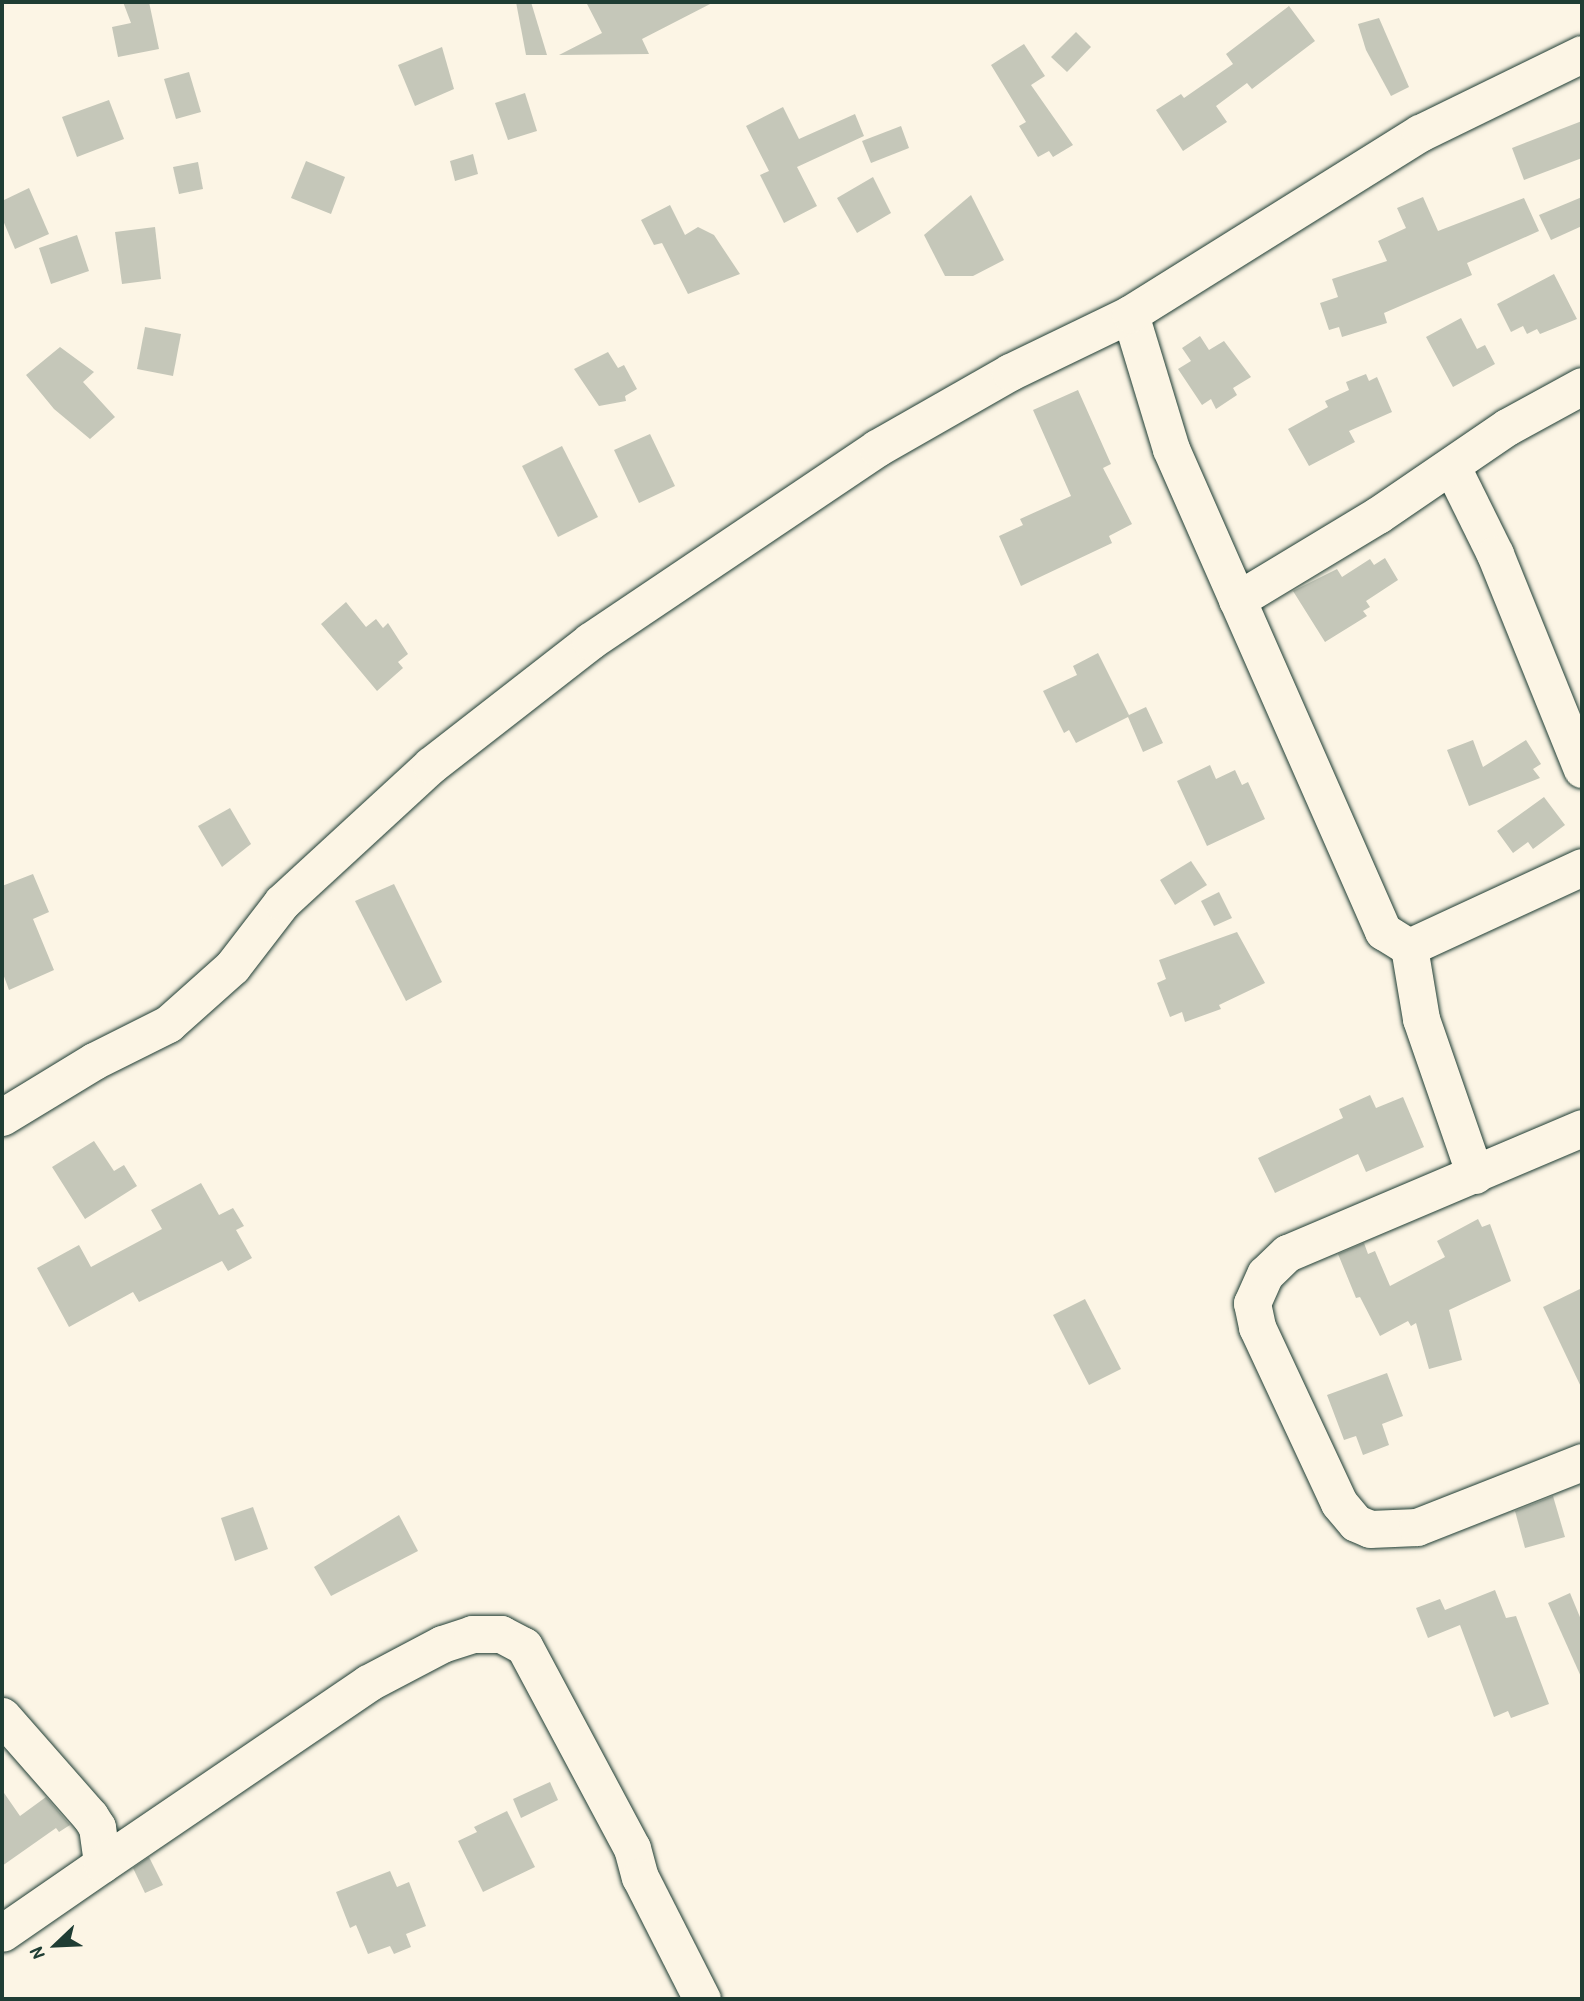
<!DOCTYPE html>
<html>
<head>
<meta charset="utf-8">
<style>
  body { margin:0 }
  #map { position:relative; width:1584px; height:2001px; overflow:hidden; background:#fcf5e5; font-family:"Patrick Hand",sans-serif }
  div>[style] { position:absolute }
  .building>* { inset:0; background:#c5c7b9 }
  .roads { filter:drop-shadow(0 0 2px #1f3d34) drop-shadow(0 0 2px #1f3d34) }
  .minor>* { height:37px; margin:-18.5px; padding:0 18.5px; transform-origin:18.5px; border-radius:18.5px; background:#fcf5e5 }
  span { translate:-50% -50%; white-space:nowrap; text-align:center; line-height:1.15; -webkit-text-stroke:5px #fcf5e5; paint-order:stroke }
  .frame { position:absolute; inset:0; border:4px solid #1f3d34; pointer-events:none }
  .north { position:absolute; left:21px; top:1910px; width:70px; height:70px; -webkit-text-stroke:5px #fcf5e5; paint-order:stroke; rotate:247deg; font-size:19px; font-weight:700; line-height:28px; text-align:center; color:#1f3d34 }
  .north::after { content:''; display:block; margin:auto; width:24px; height:32px; background:#1f3d34; clip-path:polygon(50% 0,100% 100%,50% 72%,0 100%) }
</style>
</head>
<body>
<div id="map">
  <div class="building">
    <div style="clip-path:polygon(123px 2px,149px 2px,159px 49px,118px 57px,112px 27px,131px 23px)"></div>
    <div style="clip-path:polygon(516px 2px,531px 2px,547px 55px,526px 55px)"></div>
    <div style="clip-path:polygon(586px 2px,714px 2px,642px 39px,649px 54px,559px 55px,602px 33px)"></div>
    <div style="clip-path:polygon(1289px 6px,1315px 41px,1252px 89px,1247px 83px,1216px 106px,1227px 122px,1183px 151px,1156px 110px,1181px 94px,1184px 98px,1233px 64px,1226px 54px)"></div>
    <div style="clip-path:polygon(1379px 18px,1409px 87px,1391px 96px,1366px 50px,1358px 24px)"></div>
    <div style="clip-path:polygon(1076px 32px,1091px 47px,1067px 72px,1051px 57px)"></div>
    <div style="clip-path:polygon(1024px 44px,1045px 76px,1031px 85px,1073px 145px,1053px 157px,1049px 151px,1038px 157px,1019px 126px,1026px 122px,991px 65px)"></div>
    <div style="clip-path:polygon(442px 47px,454px 89px,415px 106px,398px 65px)"></div>
    <div style="clip-path:polygon(189px 72px,201px 112px,176px 119px,164px 79px)"></div>
    <div style="clip-path:polygon(525px 93px,537px 131px,508px 140px,495px 103px)"></div>
    <div style="clip-path:polygon(109px 100px,124px 139px,77px 157px,62px 117px)"></div>
    <div style="clip-path:polygon(783px 107px,799px 139px,855px 114px,864px 136px,797px 167px,817px 206px,784px 223px,760px 175px,769px 171px,746px 126px)"></div>
    <div style="clip-path:polygon(1582px 121px,1582px 158px,1524px 180px,1512px 148px)"></div>
    <div style="clip-path:polygon(901px 126px,909px 148px,871px 163px,862px 141px)"></div>
    <div style="clip-path:polygon(473px 154px,478px 174px,455px 181px,450px 161px)"></div>
    <div style="clip-path:polygon(306px 161px,345px 177px,331px 214px,291px 198px)"></div>
    <div style="clip-path:polygon(198px 162px,203px 189px,179px 194px,173px 167px)"></div>
    <div style="clip-path:polygon(873px 177px,891px 213px,857px 233px,837px 198px)"></div>
    <div style="clip-path:polygon(29px 188px,49px 234px,15px 249px,2px 218px,2px 201px)"></div>
    <div style="clip-path:polygon(971px 195px,1004px 260px,973px 276px,945px 276px,924px 235px)"></div>
    <div style="clip-path:polygon(1423px 197px,1438px 231px,1524px 198px,1539px 231px,1467px 263px,1472px 275px,1384px 313px,1387px 323px,1342px 337px,1339px 327px,1329px 330px,1320px 303px,1338px 297px,1332px 279px,1387px 261px,1378px 241px,1406px 228px,1397px 208px)"></div>
    <div style="clip-path:polygon(1582px 197px,1582px 226px,1551px 240px,1539px 215px)"></div>
    <div style="clip-path:polygon(670px 205px,685px 235px,698px 227px,714px 235px,740px 274px,688px 294px,662px 243px,654px 245px,641px 220px)"></div>
    <div style="clip-path:polygon(155px 227px,161px 279px,122px 284px,115px 232px)"></div>
    <div style="clip-path:polygon(77px 235px,89px 271px,51px 284px,39px 248px)"></div>
    <div style="clip-path:polygon(1554px 274px,1577px 319px,1540px 334px,1537px 329px,1527px 334px,1523px 326px,1511px 332px,1497px 304px)"></div>
    <div style="clip-path:polygon(1461px 318px,1477px 349px,1485px 345px,1495px 364px,1453px 387px,1426px 337px)"></div>
    <div style="clip-path:polygon(145px 327px,181px 334px,173px 376px,137px 369px)"></div>
    <div style="clip-path:polygon(1200px 336px,1209px 350px,1224px 341px,1251px 377px,1233px 388px,1237px 395px,1216px 409px,1211px 399px,1202px 405px,1178px 369px,1191px 361px,1182px 348px)"></div>
    <div style="clip-path:polygon(60px 347px,94px 372px,83px 382px,115px 417px,90px 439px,54px 409px,26px 375px)"></div>
    <div style="clip-path:polygon(608px 352px,618px 368px,624px 365px,637px 389px,625px 396px,626px 401px,599px 406px,574px 369px)"></div>
    <div style="clip-path:polygon(1366px 374px,1369px 381px,1377px 377px,1392px 412px,1349px 431px,1355px 442px,1309px 466px,1288px 429px,1328px 407px,1325px 401px,1349px 390px,1346px 382px)"></div>
    <div style="clip-path:polygon(1078px 390px,1111px 464px,1103px 468px,1132px 524px,1109px 536px,1112px 543px,1021px 586px,999px 536px,1023px 525px,1020px 519px,1071px 496px,1033px 410px)"></div>
    <div style="clip-path:polygon(650px 434px,675px 486px,639px 503px,614px 450px)"></div>
    <div style="clip-path:polygon(562px 446px,598px 517px,558px 537px,522px 466px)"></div>
    <div style="clip-path:polygon(1385px 558px,1398px 580px,1366px 601px,1370px 607px,1363px 611px,1367px 616px,1325px 642px,1293px 591px,1337px 569px,1342px 577px,1370px 559px,1374px 565px)"></div>
    <div style="clip-path:polygon(346px 602px,366px 627px,376px 619px,383px 628px,388px 623px,408px 654px,398px 662px,403px 668px,377px 691px,321px 624px)"></div>
    <div style="clip-path:polygon(1098px 653px,1129px 715px,1146px 707px,1163px 743px,1143px 752px,1128px 717px,1076px 743px,1069px 730px,1064px 733px,1043px 691px,1077px 675px,1073px 666px)"></div>
    <div style="clip-path:polygon(1473px 740px,1483px 767px,1526px 740px,1541px 764px,1533px 769px,1540px 778px,1469px 806px,1447px 750px)"></div>
    <div style="clip-path:polygon(1210px 765px,1216px 779px,1235px 770px,1242px 785px,1248px 782px,1265px 819px,1207px 846px,1177px 781px)"></div>
    <div style="clip-path:polygon(1544px 797px,1565px 825px,1533px 849px,1528px 842px,1513px 853px,1497px 831px)"></div>
    <div style="clip-path:polygon(230px 808px,251px 844px,222px 867px,198px 826px)"></div>
    <div style="clip-path:polygon(1191px 861px,1207px 885px,1175px 905px,1160px 880px)"></div>
    <div style="clip-path:polygon(33px 874px,49px 912px,33px 919px,54px 970px,9px 990px,2px 971px,2px 886px)"></div>
    <div style="clip-path:polygon(394px 884px,442px 982px,406px 1001px,355px 901px)"></div>
    <div style="clip-path:polygon(1219px 892px,1232px 918px,1214px 926px,1201px 901px)"></div>
    <div style="clip-path:polygon(1237px 932px,1265px 983px,1219px 1005px,1221px 1009px,1185px 1022px,1182px 1012px,1170px 1017px,1157px 983px,1166px 979px,1159px 960px)"></div>
    <div style="clip-path:polygon(1370px 1095px,1376px 1108px,1403px 1097px,1424px 1147px,1366px 1172px,1358px 1154px,1275px 1193px,1258px 1158px,1343px 1118px,1339px 1109px)"></div>
    <div style="clip-path:polygon(94px 1141px,114px 1171px,124px 1165px,137px 1186px,85px 1219px,52px 1167px)"></div>
    <div style="clip-path:polygon(201px 1183px,219px 1215px,233px 1208px,244px 1226px,236px 1230px,252px 1258px,228px 1271px,222px 1261px,139px 1302px,133px 1292px,69px 1327px,37px 1268px,79px 1245px,91px 1267px,162px 1229px,151px 1210px)"></div>
    <div style="clip-path:polygon(1478px 1219px,1482px 1227px,1490px 1224px,1511px 1281px,1449px 1310px,1462px 1360px,1429px 1369px,1416px 1323px,1411px 1326px,1408px 1321px,1380px 1336px,1360px 1297px,1356px 1298px,1338px 1254px,1364px 1243px,1368px 1254px,1375px 1251px,1390px 1286px,1445px 1257px,1437px 1241px)"></div>
    <div style="clip-path:polygon(1582px 1288px,1582px 1389px,1543px 1307px)"></div>
    <div style="clip-path:polygon(1085px 1299px,1121px 1369px,1089px 1385px,1053px 1315px)"></div>
    <div style="clip-path:polygon(1387px 1373px,1403px 1416px,1382px 1424px,1389px 1445px,1363px 1455px,1356px 1436px,1344px 1440px,1327px 1395px)"></div>
    <div style="clip-path:polygon(1553px 1496px,1565px 1537px,1525px 1548px,1515px 1511px)"></div>
    <div style="clip-path:polygon(253px 1507px,268px 1549px,235px 1561px,221px 1518px)"></div>
    <div style="clip-path:polygon(399px 1515px,418px 1551px,331px 1596px,314px 1567px)"></div>
    <div style="clip-path:polygon(1495px 1590px,1506px 1618px,1516px 1616px,1549px 1704px,1511px 1718px,1508px 1711px,1494px 1717px,1460px 1625px,1428px 1638px,1416px 1608px,1440px 1599px,1445px 1610px)"></div>
    <div style="clip-path:polygon(1570px 1593px,1582px 1622px,1582px 1679px,1548px 1603px)"></div>
    <div style="clip-path:polygon(550px 1782px,558px 1800px,521px 1818px,513px 1799px)"></div>
    <div style="clip-path:polygon(2px 1790px,20px 1816px,46px 1797px,70px 1825px,59px 1832px,56px 1828px,2px 1866px)"></div>
    <div style="clip-path:polygon(507px 1811px,535px 1867px,483px 1892px,458px 1841px,477px 1832px,474px 1827px)"></div>
    <div style="clip-path:polygon(149px 1857px,163px 1885px,145px 1893px,133px 1868px)"></div>
    <div style="clip-path:polygon(390px 1871px,397px 1887px,409px 1882px,426px 1926px,406px 1934px,411px 1947px,394px 1954px,390px 1946px,368px 1954px,356px 1925px,350px 1928px,336px 1892px)"></div>
  </div>
  <div class="roads">
    <div class="minor">
      <div style="left:1130px;top:314px;width:141px;rotate:73.1deg"></div>
      <div style="left:1171px;top:449px;width:527px;rotate:66.26deg"></div>
      <div style="left:1383px;top:931px;width:31px;rotate:32deg"></div>
      <div style="left:1409px;top:947px;width:191px;rotate:-24.8deg"></div>
      <div style="left:1452px;top:467px;width:97px;rotate:63.7deg"></div>
      <div style="left:1495px;top:554px;width:232px;rotate:68deg"></div>
      <div style="left:1237px;top:600px;width:165px;rotate:-31.1deg"></div>
      <div style="left:1378px;top:515px;width:156px;rotate:-34.3deg"></div>
      <div style="left:1507px;top:427px;width:85px;rotate:-28.7deg"></div>
      <div style="left:1409px;top:947px;width:73px;rotate:80.5deg"></div>
      <div style="left:1421px;top:1019px;width:165px;rotate:70.9deg"></div>
      <div style="left:2px;top:1117px;width:108px;rotate:-31.3deg"></div>
      <div style="left:94px;top:1061px;width:83px;rotate:-26.6deg"></div>
      <div style="left:168px;top:1024px;width:86px;rotate:-41.7deg"></div>
      <div style="left:232px;top:967px;width:82px;rotate:-52.4deg"></div>
      <div style="left:282px;top:902px;width:202px;rotate:-42.6deg"></div>
      <div style="left:431px;top:765px;width:202px;rotate:-37.9deg"></div>
      <div style="left:590px;top:641px;width:346px;rotate:-33.9deg"></div>
      <div style="left:877px;top:448px;width:153px;rotate:-29.7deg"></div>
      <div style="left:1010px;top:372px;width:133px;rotate:-25.8deg"></div>
      <div style="left:1130px;top:314px;width:342px;rotate:-32deg"></div>
      <div style="left:1420px;top:133px;width:180px;rotate:-26deg"></div>
      <div style="left:1582px;top:1128px;width:320px;rotate:157deg"></div>
      <div style="left:1287px;top:1253px;width:30px;rotate:136deg"></div>
      <div style="left:1265px;top:1274px;width:32px;rotate:114deg"></div>
      <div style="left:1252px;top:1303px;width:25px;rotate:78deg"></div>
      <div style="left:1257px;top:1327px;width:194px;rotate:65deg"></div>
      <div style="left:1339px;top:1503px;width:26px;rotate:50deg"></div>
      <div style="left:1356px;top:1523px;width:15px;rotate:23deg"></div>
      <div style="left:1370px;top:1529px;width:47px;rotate:-2.4deg"></div>
      <div style="left:1417px;top:1527px;width:177px;rotate:-21.5deg"></div>
      <div style="left:2px;top:1716px;width:133px;rotate:48.7deg"></div>
      <div style="left:90px;top:1816px;width:13px;rotate:58deg"></div>
      <div style="left:97px;top:1827px;width:37px;rotate:82deg"></div>
      <div style="left:102px;top:1864px;width:121px;rotate:145.4deg"></div>
      <div style="left:102px;top:1864px;width:322px;rotate:-34.2deg"></div>
      <div style="left:368px;top:1683px;width:84px;rotate:-27.8deg"></div>
      <div style="left:442px;top:1644px;width:32px;rotate:-18deg"></div>
      <div style="left:472px;top:1634px;width:29px"></div>
      <div style="left:501px;top:1634px;width:26px;rotate:28deg"></div>
      <div style="left:524px;top:1646px;width:229px;rotate:61.9deg"></div>
      <div style="left:632px;top:1848px;width:30px;rotate:75deg"></div>
      <div style="left:640px;top:1877px;width:137px;rotate:63.1deg"></div>
    </div>
  </div>
  <div class="frame"></div>
  <div class="north">N</div>
</div>
</body>
</html>
